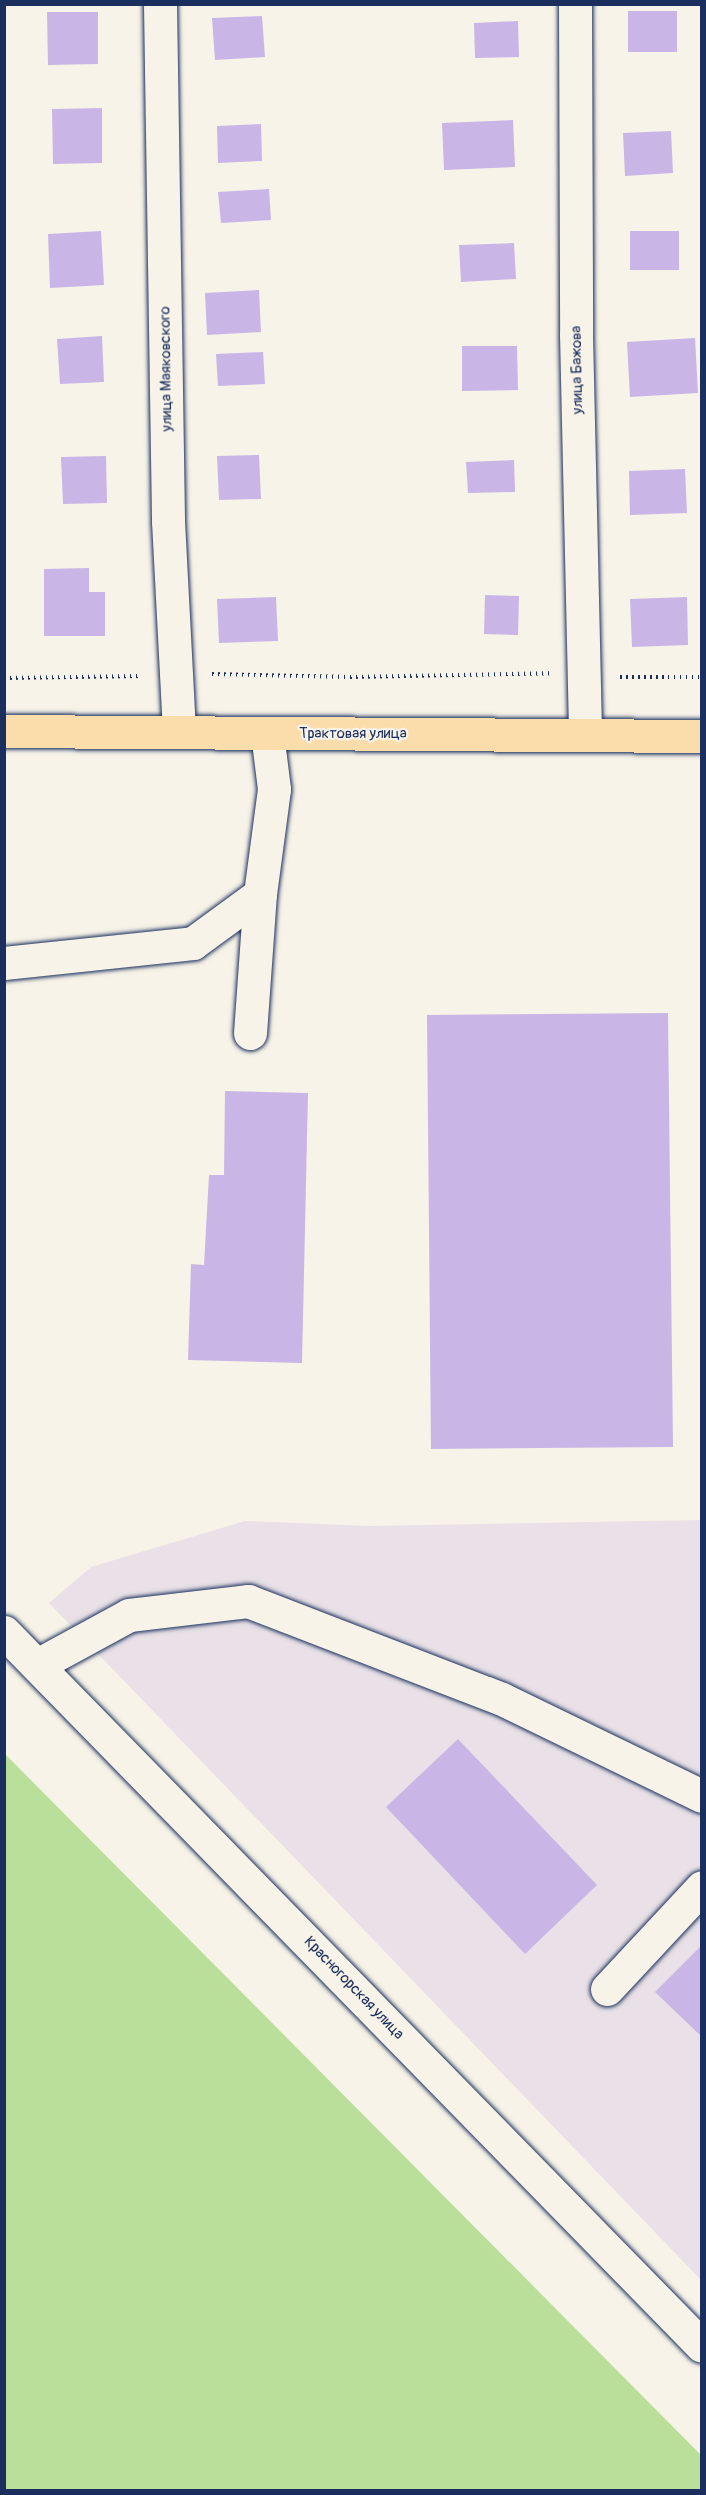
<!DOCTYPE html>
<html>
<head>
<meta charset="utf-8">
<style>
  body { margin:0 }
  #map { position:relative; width:706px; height:2495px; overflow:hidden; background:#f7f3e8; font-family:Pangolin,sans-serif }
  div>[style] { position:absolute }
  .built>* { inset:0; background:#e9e1e7 }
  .green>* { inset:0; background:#b9df9a }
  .building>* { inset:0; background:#c9b6e6 }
  .path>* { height:4px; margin-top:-2px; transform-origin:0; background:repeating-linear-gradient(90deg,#1b2f5e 0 1.5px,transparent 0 6px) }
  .roads { filter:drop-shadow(0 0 2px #1b2f5e) drop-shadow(0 0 2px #1b2f5e) }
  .minor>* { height:33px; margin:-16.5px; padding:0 16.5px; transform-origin:16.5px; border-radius:16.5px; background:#f7f3e8 }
  .major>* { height:33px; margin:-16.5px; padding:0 16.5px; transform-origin:16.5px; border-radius:16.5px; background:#fbdcab }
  span { translate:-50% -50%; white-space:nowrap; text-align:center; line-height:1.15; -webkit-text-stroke:4.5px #f7f3e8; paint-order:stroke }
  .street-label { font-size:15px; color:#1b2f5e }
  .frame { position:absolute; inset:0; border:6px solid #1b2f5e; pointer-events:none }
</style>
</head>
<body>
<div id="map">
  <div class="built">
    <div style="clip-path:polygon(701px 1520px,701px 2280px,49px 1603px,91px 1567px,245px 1521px,369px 1526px)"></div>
  </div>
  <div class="green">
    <div style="clip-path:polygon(5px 1754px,701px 2455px,701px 2490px,5px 2490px)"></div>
  </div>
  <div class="building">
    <div style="clip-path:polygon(628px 11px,677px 11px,677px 52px,628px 52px)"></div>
    <div style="clip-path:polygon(47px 12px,98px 12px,98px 64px,48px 65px)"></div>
    <div style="clip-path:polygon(262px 16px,265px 57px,215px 60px,212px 18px)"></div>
    <div style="clip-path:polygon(518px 21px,519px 57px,475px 58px,474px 23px)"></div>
    <div style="clip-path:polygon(102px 108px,102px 163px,53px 164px,52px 109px)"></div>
    <div style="clip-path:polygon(513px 120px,515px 167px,444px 170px,442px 123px)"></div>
    <div style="clip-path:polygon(261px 124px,262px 161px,218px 163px,217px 126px)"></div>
    <div style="clip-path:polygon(671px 131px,673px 173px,625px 176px,623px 133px)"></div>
    <div style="clip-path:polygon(269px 189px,271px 220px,221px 223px,218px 192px)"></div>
    <div style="clip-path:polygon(101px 231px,104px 285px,50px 288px,48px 234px)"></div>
    <div style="clip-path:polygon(630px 231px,679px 231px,679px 270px,630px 270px)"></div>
    <div style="clip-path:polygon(514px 243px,516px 279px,461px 282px,459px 245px)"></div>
    <div style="clip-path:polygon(259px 290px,261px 332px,207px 335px,205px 293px)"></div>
    <div style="clip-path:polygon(102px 336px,104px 382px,60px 384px,57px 339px)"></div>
    <div style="clip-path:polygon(695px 338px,698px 393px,630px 397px,627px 342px)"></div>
    <div style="clip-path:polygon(462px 346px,517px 346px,518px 390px,462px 391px)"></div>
    <div style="clip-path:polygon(263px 352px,265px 384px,218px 386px,216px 354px)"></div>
    <div style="clip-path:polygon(259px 455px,261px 499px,219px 500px,217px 456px)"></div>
    <div style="clip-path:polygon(106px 456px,107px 503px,63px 504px,61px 457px)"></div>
    <div style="clip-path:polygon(514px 460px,515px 492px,468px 493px,466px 462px)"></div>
    <div style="clip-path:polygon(685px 469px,687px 513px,630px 515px,629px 471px)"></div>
    <div style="clip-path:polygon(89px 568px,89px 592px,105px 592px,105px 636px,44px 636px,44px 569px)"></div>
    <div style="clip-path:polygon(485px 595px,519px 596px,518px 635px,484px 634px)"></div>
    <div style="clip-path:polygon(276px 597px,278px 641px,219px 643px,217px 599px)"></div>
    <div style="clip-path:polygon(687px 597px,688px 645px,632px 647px,630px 599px)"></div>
    <div style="clip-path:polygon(668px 1013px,673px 1447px,431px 1449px,427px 1015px)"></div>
    <div style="clip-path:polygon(225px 1091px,308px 1093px,302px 1363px,188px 1360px,191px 1264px,204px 1265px,209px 1175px,224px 1175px)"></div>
    <div style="clip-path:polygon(458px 1739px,597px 1885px,525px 1954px,386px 1807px)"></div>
    <div style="clip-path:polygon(702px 1945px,702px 2037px,655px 1992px)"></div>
  </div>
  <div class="path">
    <div style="left:212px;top:674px;width:138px;rotate:1.2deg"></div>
    <div style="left:350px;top:677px;width:200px;rotate:-1.1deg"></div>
    <div style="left:620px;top:677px;width:82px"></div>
    <div style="left:4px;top:678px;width:138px;rotate:-0.8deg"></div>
  </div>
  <div class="roads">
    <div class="minor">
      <div style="left:160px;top:4px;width:517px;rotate:89.11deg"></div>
      <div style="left:168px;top:521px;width:211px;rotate:87deg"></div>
      <div style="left:575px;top:4px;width:330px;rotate:89.8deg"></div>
      <div style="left:576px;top:334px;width:401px;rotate:88.7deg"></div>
      <div style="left:4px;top:963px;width:190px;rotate:-6deg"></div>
      <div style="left:193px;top:943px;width:83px;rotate:-36.2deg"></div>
      <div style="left:260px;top:894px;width:106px;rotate:-82.4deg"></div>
      <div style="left:274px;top:789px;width:56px;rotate:-97.1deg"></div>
      <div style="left:250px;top:1033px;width:139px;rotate:-85.9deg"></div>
      <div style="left:4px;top:1632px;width:998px;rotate:45.65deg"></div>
      <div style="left:39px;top:1664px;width:102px;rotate:-28.6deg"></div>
      <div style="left:129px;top:1615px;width:120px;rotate:-6.7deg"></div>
      <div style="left:248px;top:1601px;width:272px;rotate:21.1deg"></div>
      <div style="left:502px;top:1699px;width:222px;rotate:25.9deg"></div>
      <div style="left:607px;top:1989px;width:139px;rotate:-47deg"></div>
    </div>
    <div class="major">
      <div style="left:4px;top:731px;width:698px;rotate:0.41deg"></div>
    </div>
  </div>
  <div class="street-label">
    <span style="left:166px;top:369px;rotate:-91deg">улица Маяковского</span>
    <span style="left:577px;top:370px;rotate:-91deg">улица Бажова</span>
    <span style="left:353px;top:734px">Трактовая улица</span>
    <span style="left:354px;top:1988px;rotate:46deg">Красногорская улица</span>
  </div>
  <div class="frame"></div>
</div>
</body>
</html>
